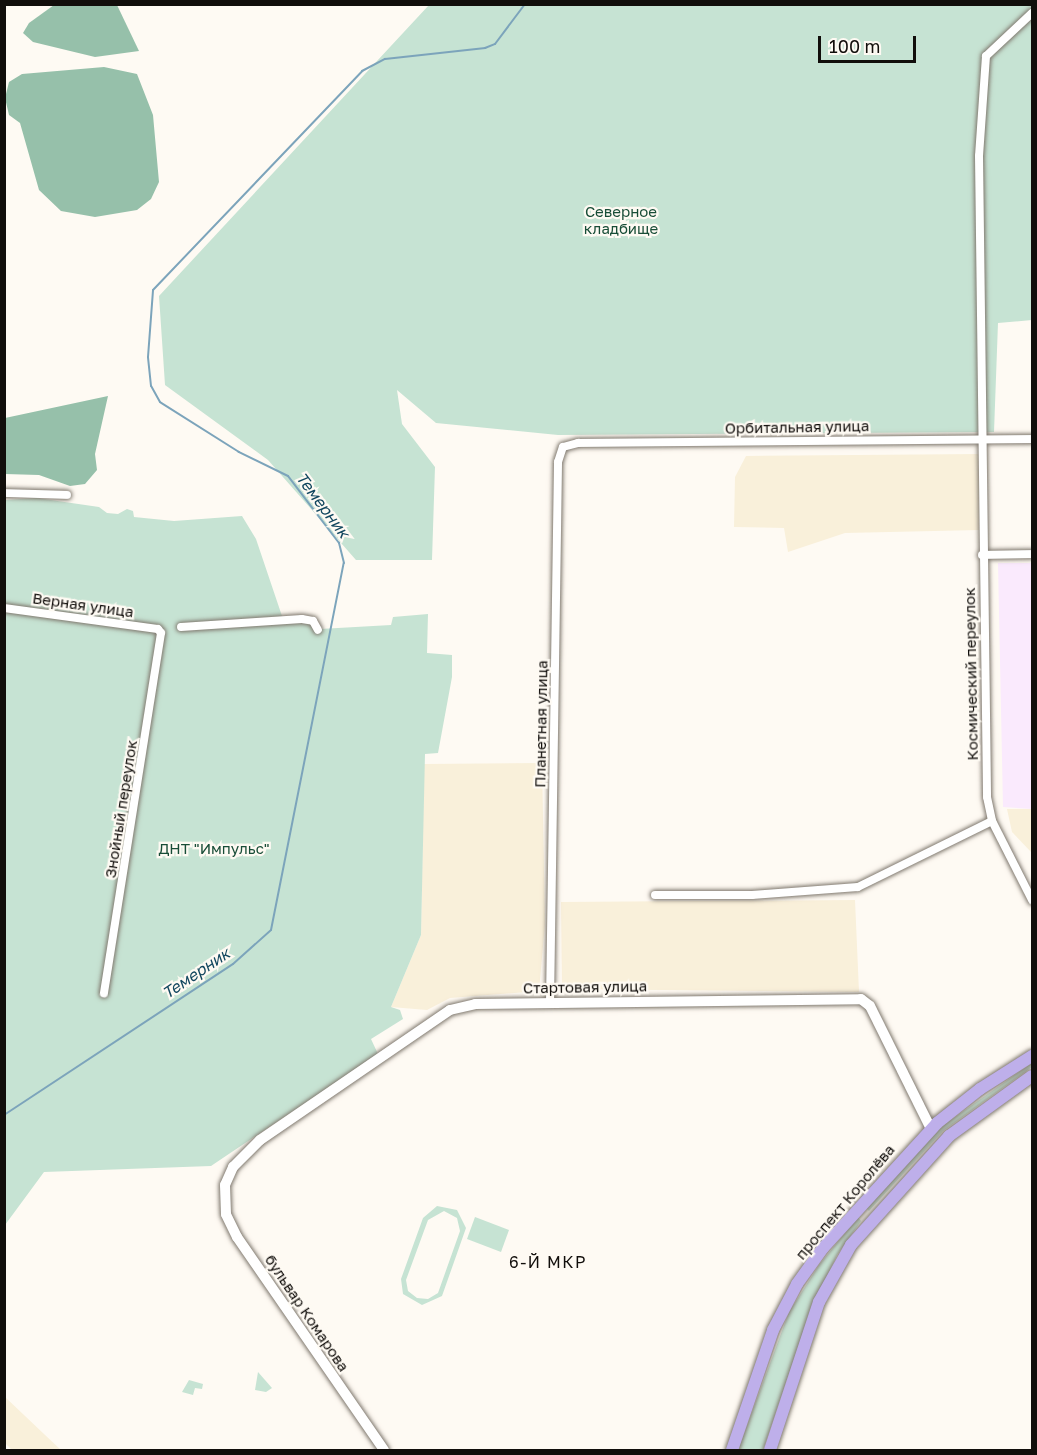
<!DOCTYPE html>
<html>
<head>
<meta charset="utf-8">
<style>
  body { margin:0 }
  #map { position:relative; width:1037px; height:1455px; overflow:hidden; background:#fefaf3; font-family:"Golos Text",sans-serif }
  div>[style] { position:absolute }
  .commercial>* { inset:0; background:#faeafd }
  .industrial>* { inset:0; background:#f9f0da }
  .green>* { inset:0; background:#c6e3d3 }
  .forest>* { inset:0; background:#96c0aa }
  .stream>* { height:2px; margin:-1px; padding:0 1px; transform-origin:1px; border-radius:1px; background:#7ca4bb }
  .roads { filter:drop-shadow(0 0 2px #80796f) drop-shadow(0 0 2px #80796f) }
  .street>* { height:8px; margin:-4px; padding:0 4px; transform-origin:4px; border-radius:4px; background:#fff }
  .secondary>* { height:10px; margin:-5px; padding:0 5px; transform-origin:5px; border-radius:5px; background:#fff }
  .primary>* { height:12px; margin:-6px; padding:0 6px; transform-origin:6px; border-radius:6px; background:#beafea }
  span { translate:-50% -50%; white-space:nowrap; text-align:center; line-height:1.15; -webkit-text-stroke:4.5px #fefaf3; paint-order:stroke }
  .park-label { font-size:15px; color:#184d37 }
  .street-label { font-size:15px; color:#110e0b }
  .water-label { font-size:16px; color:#11465e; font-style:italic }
  .neighbourhood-label { font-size:16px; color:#110e0b; letter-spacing:1.5px }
  .frame { position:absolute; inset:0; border:6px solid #110e0b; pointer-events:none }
  .scale { position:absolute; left:818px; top:36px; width:98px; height:27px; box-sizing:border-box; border:3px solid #110e0b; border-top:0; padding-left:8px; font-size:18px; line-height:21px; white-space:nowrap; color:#110e0b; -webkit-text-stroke:4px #fefaf3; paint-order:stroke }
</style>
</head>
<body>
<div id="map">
  <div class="commercial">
    <div style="clip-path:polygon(998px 563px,1032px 563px,1032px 809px,1003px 807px)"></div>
  </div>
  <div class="industrial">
    <div style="clip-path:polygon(979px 454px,979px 530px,845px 533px,788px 552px,784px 528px,734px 527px,735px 477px,746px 456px)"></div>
    <div style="clip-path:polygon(542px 763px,545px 924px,539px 991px,450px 998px,427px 1010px,391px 1007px,421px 935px,424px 764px)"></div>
    <div style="clip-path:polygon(1007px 809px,1032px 809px,1032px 853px,1012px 832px)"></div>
    <div style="clip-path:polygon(855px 900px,859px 992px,562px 989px,561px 902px)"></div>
    <div style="clip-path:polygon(4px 1396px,44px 1434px,61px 1450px,12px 1450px,5px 1443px)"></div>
  </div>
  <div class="green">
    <div style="clip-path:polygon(429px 5px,1032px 5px,1032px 320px,998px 323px,994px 432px,558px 435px,436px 423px,397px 390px,402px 424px,435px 467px,432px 560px,356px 560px,268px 460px,165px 385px,159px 296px)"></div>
    <div style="clip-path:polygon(37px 498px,99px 507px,107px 513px,118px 514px,127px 509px,133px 511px,134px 517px,174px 521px,242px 516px,256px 539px,284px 622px,313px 622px,320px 629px,391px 625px,393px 617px,428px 614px,427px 653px,452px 655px,452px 677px,438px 753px,425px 754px,421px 935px,391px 1007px,400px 1010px,403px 1019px,371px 1039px,378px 1054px,211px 1166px,44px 1172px,5px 1225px,5px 500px)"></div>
    <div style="clip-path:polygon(1032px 1063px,1032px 1067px,943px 1131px,869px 1211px,866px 1208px,941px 1127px)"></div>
    <div style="clip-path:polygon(evenodd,437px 1206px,457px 1210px,466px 1228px,442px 1296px,422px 1305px,403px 1294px,401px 1279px,423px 1218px,437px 1206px,444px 1211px,457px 1218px,460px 1231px,438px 1293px,428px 1299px,417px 1298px,408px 1291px,406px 1280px,428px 1220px,444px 1211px)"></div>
    <div style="clip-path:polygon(475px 1217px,509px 1230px,501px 1252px,467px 1239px)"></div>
    <div style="clip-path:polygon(858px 1217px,861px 1221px,837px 1255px,809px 1315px,763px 1450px,738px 1450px,789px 1312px,819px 1265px)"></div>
    <div style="clip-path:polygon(258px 1372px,272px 1388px,266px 1392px,255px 1390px)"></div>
    <div style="clip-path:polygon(189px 1380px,203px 1384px,202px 1389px,195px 1388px,193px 1395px,182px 1392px)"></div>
  </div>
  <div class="forest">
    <div style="clip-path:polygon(54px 5px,117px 5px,139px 51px,95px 57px,33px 42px,23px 33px,29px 23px)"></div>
    <div style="clip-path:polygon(104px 67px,137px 74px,153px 115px,159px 182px,151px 199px,137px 210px,95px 217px,61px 211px,39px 190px,20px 123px,9px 115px,5px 98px,9px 82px,22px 74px)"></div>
    <div style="clip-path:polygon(108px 396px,95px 454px,97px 470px,85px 484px,70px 486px,39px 475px,5px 474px,5px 418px)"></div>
  </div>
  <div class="stream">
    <div style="left:4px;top:1115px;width:274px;rotate:-33.4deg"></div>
    <div style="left:233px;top:964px;width:51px;rotate:-41.8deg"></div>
    <div style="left:271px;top:930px;width:374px;rotate:-78.8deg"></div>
    <div style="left:344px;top:563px;width:21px;rotate:-104deg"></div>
    <div style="left:339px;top:543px;width:84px;rotate:-127.3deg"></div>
    <div style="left:288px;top:476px;width:55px;rotate:-153.9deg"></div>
    <div style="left:239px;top:452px;width:93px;rotate:-147.7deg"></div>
    <div style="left:160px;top:402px;width:18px;rotate:-119deg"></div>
    <div style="left:151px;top:386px;width:29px;rotate:-96deg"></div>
    <div style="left:148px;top:357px;width:67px;rotate:-85.7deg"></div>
    <div style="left:153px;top:290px;width:303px;rotate:-46.3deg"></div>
    <div style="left:362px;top:71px;width:26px;rotate:-28deg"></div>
    <div style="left:385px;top:59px;width:101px;rotate:-6.3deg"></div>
    <div style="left:485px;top:48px;width:11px;rotate:-22deg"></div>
    <div style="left:495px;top:44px;width:50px;rotate:-53.1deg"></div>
  </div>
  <div class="roads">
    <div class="street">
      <div style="left:1032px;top:13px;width:63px;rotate:136.9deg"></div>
      <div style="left:986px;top:56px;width:100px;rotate:94deg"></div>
      <div style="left:979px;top:156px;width:641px;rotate:89.28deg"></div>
      <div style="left:987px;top:797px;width:25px;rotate:78deg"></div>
      <div style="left:992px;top:821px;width:89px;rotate:63.1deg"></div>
      <div style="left:4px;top:493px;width:63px;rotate:1.8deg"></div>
      <div style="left:982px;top:555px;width:50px;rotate:-1.1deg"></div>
      <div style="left:4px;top:608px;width:155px;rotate:7.8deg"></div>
      <div style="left:158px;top:629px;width:5px;rotate:53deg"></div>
      <div style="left:161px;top:633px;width:365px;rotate:99deg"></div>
      <div style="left:181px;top:627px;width:121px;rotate:-3.8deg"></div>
      <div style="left:302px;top:619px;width:11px;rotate:10deg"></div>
      <div style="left:313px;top:621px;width:10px;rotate:61deg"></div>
      <div style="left:655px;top:895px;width:97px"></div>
      <div style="left:752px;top:895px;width:106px;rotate:-4.3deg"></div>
      <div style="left:858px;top:887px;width:149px;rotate:-26.2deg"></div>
      <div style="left:550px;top:1003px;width:541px;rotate:-89.15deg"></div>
      <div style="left:558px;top:462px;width:16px;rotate:-72deg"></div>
      <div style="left:563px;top:447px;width:16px;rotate:-15deg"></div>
      <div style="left:578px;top:443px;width:454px;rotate:-0.5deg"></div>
    </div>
    <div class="secondary">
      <div style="left:384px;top:1450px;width:259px;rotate:-124.6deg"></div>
      <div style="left:237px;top:1237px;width:25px;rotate:-116deg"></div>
      <div style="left:226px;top:1214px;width:29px;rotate:-92deg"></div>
      <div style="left:225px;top:1185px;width:20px;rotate:-66deg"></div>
      <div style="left:233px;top:1167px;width:38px;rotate:-45deg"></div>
      <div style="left:260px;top:1140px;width:230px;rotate:-34.4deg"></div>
      <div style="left:450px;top:1010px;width:26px;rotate:-13deg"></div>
      <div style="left:475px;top:1004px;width:386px;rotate:-0.7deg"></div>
      <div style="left:861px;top:999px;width:11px;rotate:38deg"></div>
      <div style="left:870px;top:1006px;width:137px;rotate:63.6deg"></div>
    </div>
    <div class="primary">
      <div style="left:732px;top:1450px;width:127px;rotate:-71.1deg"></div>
      <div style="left:773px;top:1330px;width:52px;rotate:-62.4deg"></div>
      <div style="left:797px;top:1284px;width:44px;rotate:-54.2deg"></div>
      <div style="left:823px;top:1248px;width:169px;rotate:-47.6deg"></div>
      <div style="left:937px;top:1123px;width:55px;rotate:-38.3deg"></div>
      <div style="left:980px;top:1089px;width:62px;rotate:-32.4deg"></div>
      <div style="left:770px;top:1450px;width:156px;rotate:-71.7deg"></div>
      <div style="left:819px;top:1302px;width:65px;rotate:-60.7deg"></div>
      <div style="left:851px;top:1245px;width:147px;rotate:-48deg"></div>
      <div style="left:949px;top:1136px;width:102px;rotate:-35.9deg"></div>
    </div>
  </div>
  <div class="park-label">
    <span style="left:621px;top:220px">Северное<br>кладбище</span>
    <span style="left:214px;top:849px">ДНТ "Импульс"</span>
  </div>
  <div class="street-label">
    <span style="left:797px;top:427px;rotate:-1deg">Орбитальная улица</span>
    <span style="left:83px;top:605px;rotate:8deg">Верная улица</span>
    <span style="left:971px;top:674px;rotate:-91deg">Космический переулок</span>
    <span style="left:541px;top:724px;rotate:-89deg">Планетная улица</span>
    <span style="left:121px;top:809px;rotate:-81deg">Знойный переулок</span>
    <span style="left:585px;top:987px;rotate:-1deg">Стартовая улица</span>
    <span style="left:845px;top:1202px;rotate:-50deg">проспект Королёва</span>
    <span style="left:307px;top:1313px;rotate:56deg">бульвар Комарова</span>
  </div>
  <div class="water-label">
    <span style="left:323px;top:505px;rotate:53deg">Темерник</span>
    <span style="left:196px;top:973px;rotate:-34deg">Темерник</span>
  </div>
  <div class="neighbourhood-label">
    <span style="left:548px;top:1262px">6-Й МКР</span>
  </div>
  <div class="frame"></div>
  <div class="scale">100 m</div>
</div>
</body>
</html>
